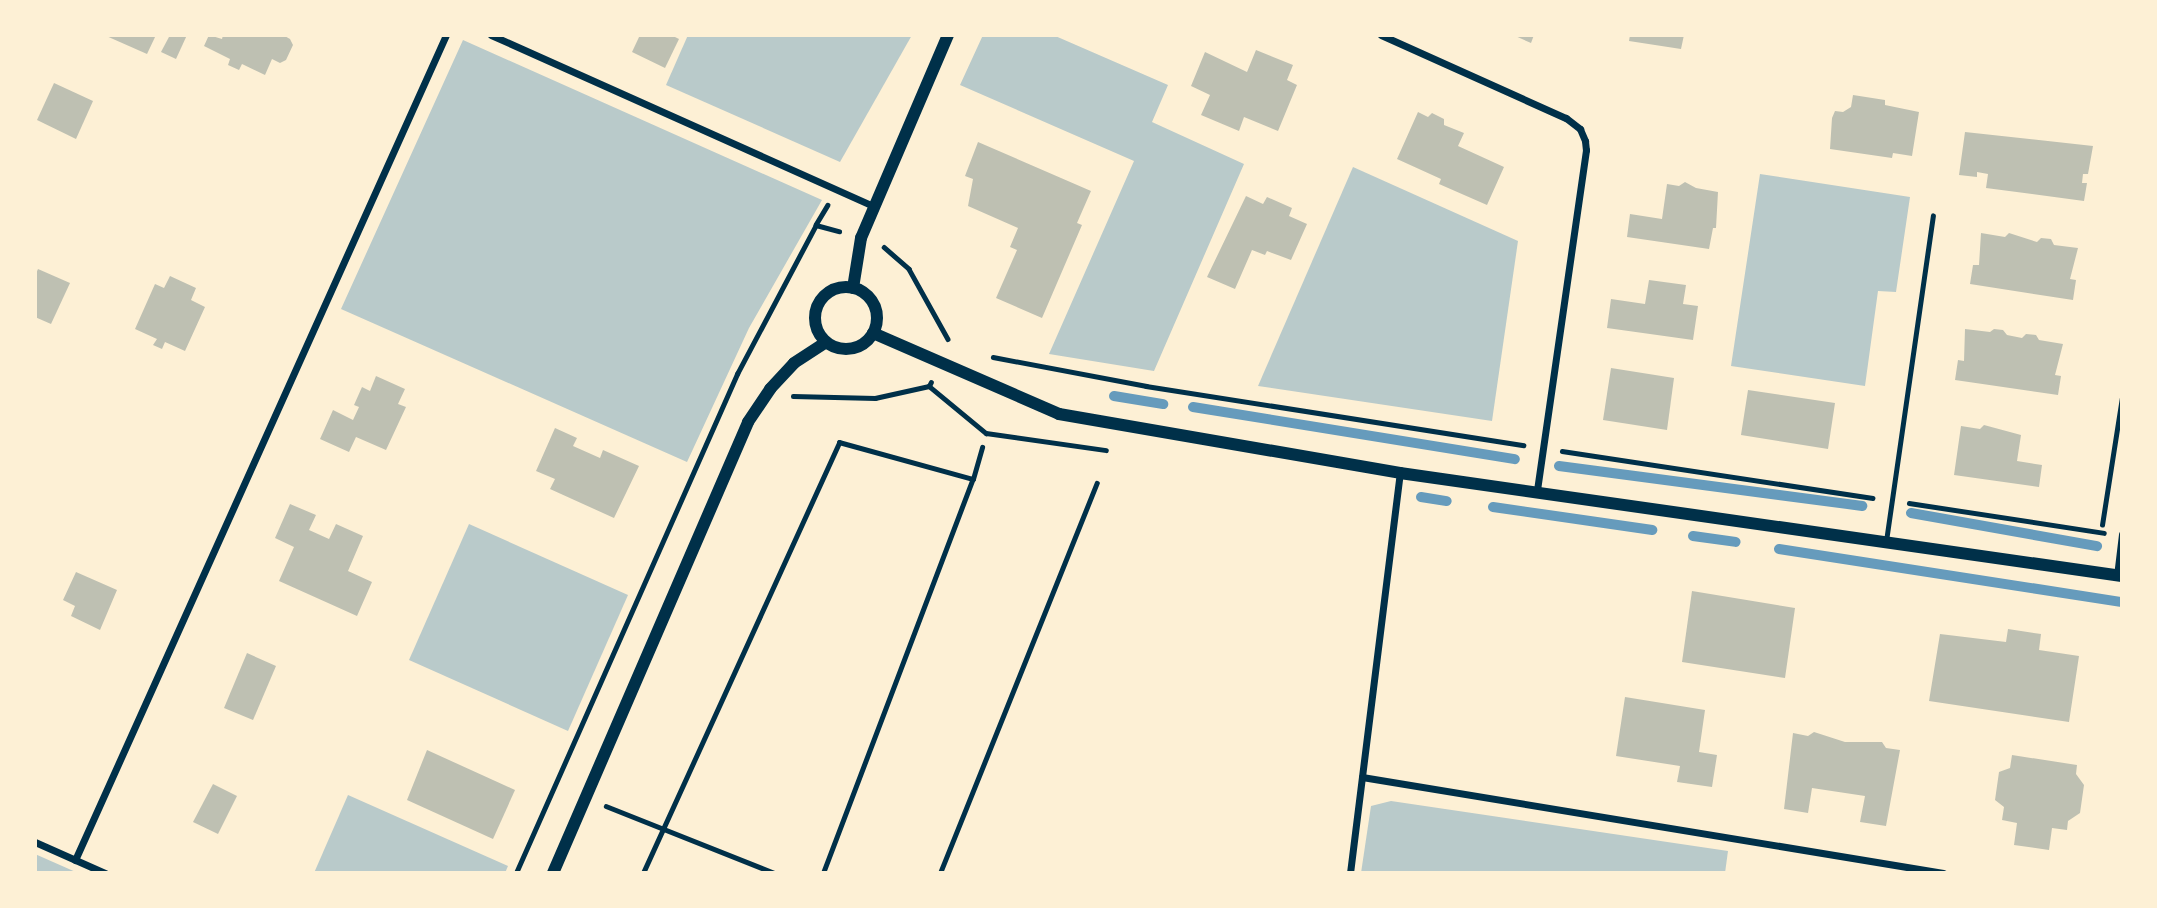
<!DOCTYPE html>
<html>
<head>
<meta charset="utf-8">
<style>
  body { margin:0 }
  #map { position:relative; width:2157px; height:908px; overflow:hidden; background:#fdf0d5; font-family:Karla,sans-serif }
  div>[style] { position:absolute }
  .green>* { inset:0; background:#b9caca }
  .stream>* { height:10px; margin:-5px; padding:0 5px; transform-origin:5px; border-radius:5px; background:#669bbc }
  .building>* { inset:0; background:#bec0b2 }
  .path>* { height:4.5px; margin:-2.25px; padding:0 2.25px; transform-origin:2.25px; border-radius:2.25px; background:#003049 }
  .service>* { height:5px; margin:-2.5px; padding:0 2.5px; transform-origin:2.5px; border-radius:2.5px; background:#003049 }
  .minor>* { height:7px; margin:-3.5px; padding:0 3.5px; transform-origin:3.5px; border-radius:3.5px; background:#003049 }
  .tertiary>* { height:12px; margin:-6px; padding:0 6px; transform-origin:6px; border-radius:6px; background:#003049 }
  .tertiary>.ring { margin:-6px; padding:0; box-sizing:content-box; background:none; border:12px solid #003049; border-radius:50% }
  span { translate:-50% -50%; white-space:nowrap; text-align:center; line-height:1.15; -webkit-text-stroke:7px #fdf0d5; paint-order:stroke }
  .frame { position:absolute; inset:0; border:37px solid #fdf0d5; pointer-events:none }
</style>
</head>
<body>
<div id="map">
  <div class="green">
    <div style="clip-path:polygon(688px 35px,912px 35px,840px 162px,666px 85px)"></div>
    <div style="clip-path:polygon(983px 35px,1053px 35px,1168px 85px,1152px 122px,1244px 164px,1154px 371px,1049px 354px,1134px 161px,960px 85px)"></div>
    <div style="clip-path:polygon(463px 40px,822px 200px,749px 328px,687px 462px,341px 309px)"></div>
    <div style="clip-path:polygon(1353px 167px,1518px 241px,1492px 421px,1258px 386px)"></div>
    <div style="clip-path:polygon(1760px 174px,1910px 197px,1896px 292px,1878px 291px,1865px 386px,1731px 366px)"></div>
    <div style="clip-path:polygon(469px 524px,628px 595px,568px 731px,409px 660px)"></div>
    <div style="clip-path:polygon(348px 795px,508px 866px,505px 873px,314px 873px)"></div>
    <div style="clip-path:polygon(1391px 801px,1728px 851px,1725px 873px,1361px 873px,1371px 806px)"></div>
    <div style="clip-path:polygon(35px 854px,78px 873px,35px 873px)"></div>
  </div>
  <div class="stream">
    <div style="left:1114px;top:396px;width:50px;rotate:9.3deg"></div>
    <div style="left:1193px;top:407px;width:326px;rotate:9.2deg"></div>
    <div style="left:1559px;top:466px;width:306px;rotate:7.5deg"></div>
    <div style="left:1421px;top:497px;width:26px;rotate:9deg"></div>
    <div style="left:1493px;top:507px;width:161px;rotate:8.2deg"></div>
    <div style="left:1911px;top:513px;width:189px;rotate:10.1deg"></div>
    <div style="left:1693px;top:536px;width:43px;rotate:7.9deg"></div>
    <div style="left:1779px;top:549px;width:347px;rotate:8.8deg"></div>
  </div>
  <div class="building">
    <div style="clip-path:polygon(104px 35px,156px 35px,147px 54px)"></div>
    <div style="clip-path:polygon(170px 35px,187px 35px,176px 59px,161px 52px)"></div>
    <div style="clip-path:polygon(209px 35px,222px 39px,223px 35px,283px 35px,290px 39px,293px 45px,286px 60px,280px 63px,272px 59px,265px 75px,242px 64px,239px 70px,228px 65px,230px 59px,204px 46px)"></div>
    <div style="clip-path:polygon(640px 35px,671px 35px,679px 39px,665px 68px,632px 52px)"></div>
    <div style="clip-path:polygon(1513px 35px,1534px 35px,1531px 43px)"></div>
    <div style="clip-path:polygon(1630px 35px,1684px 35px,1681px 49px,1629px 41px)"></div>
    <div style="clip-path:polygon(1256px 50px,1293px 65px,1287px 80px,1297px 85px,1278px 131px,1244px 117px,1239px 131px,1201px 115px,1210px 95px,1191px 86px,1205px 52px,1247px 72px)"></div>
    <div style="clip-path:polygon(54px 83px,93px 101px,76px 139px,37px 120px)"></div>
    <div style="clip-path:polygon(1853px 95px,1885px 100px,1885px 105px,1919px 112px,1912px 156px,1893px 153px,1892px 158px,1830px 149px,1832px 118px,1835px 111px,1843px 112px,1851px 107px)"></div>
    <div style="clip-path:polygon(1418px 112px,1428px 117px,1432px 113px,1444px 119px,1444px 125px,1464px 133px,1458px 146px,1504px 167px,1487px 205px,1439px 184px,1441px 179px,1397px 159px)"></div>
    <div style="clip-path:polygon(1965px 132px,2093px 146px,2088px 174px,2083px 174px,2082px 183px,2087px 183px,2084px 201px,1986px 188px,1988px 174px,1977px 172px,1977px 177px,1959px 175px)"></div>
    <div style="clip-path:polygon(978px 142px,1091px 191px,1077px 223px,1082px 225px,1042px 318px,996px 298px,1017px 250px,1010px 247px,1018px 228px,968px 206px,973px 179px,965px 176px)"></div>
    <div style="clip-path:polygon(1685px 182px,1696px 188px,1718px 192px,1716px 228px,1713px 228px,1709px 249px,1627px 237px,1630px 214px,1662px 219px,1667px 184px,1679px 186px)"></div>
    <div style="clip-path:polygon(1246px 196px,1263px 204px,1267px 197px,1292px 208px,1289px 216px,1307px 224px,1291px 260px,1267px 251px,1265px 255px,1252px 250px,1235px 289px,1207px 277px)"></div>
    <div style="clip-path:polygon(1981px 233px,2005px 237px,2009px 233px,2037px 242px,2041px 238px,2051px 239px,2054px 245px,2078px 248px,2070px 279px,2076px 280px,2073px 300px,1970px 284px,1973px 265px,1979px 265px)"></div>
    <div style="clip-path:polygon(38px 269px,70px 283px,51px 324px,35px 317px,35px 276px)"></div>
    <div style="clip-path:polygon(170px 276px,196px 288px,191px 300px,205px 307px,185px 351px,165px 342px,162px 349px,153px 345px,157px 339px,135px 329px,155px 284px,164px 288px)"></div>
    <div style="clip-path:polygon(1649px 280px,1686px 285px,1683px 304px,1698px 306px,1693px 340px,1607px 328px,1611px 299px,1645px 304px)"></div>
    <div style="clip-path:polygon(1965px 329px,1990px 332px,1994px 329px,2003px 330px,2007px 335px,2022px 338px,2026px 334px,2036px 335px,2039px 340px,2063px 344px,2055px 375px,2061px 376px,2058px 395px,1955px 380px,1958px 360px,1964px 361px)"></div>
    <div style="clip-path:polygon(1611px 368px,1674px 378px,1667px 430px,1603px 420px)"></div>
    <div style="clip-path:polygon(376px 376px,405px 389px,398px 404px,406px 407px,386px 450px,356px 437px,349px 452px,320px 439px,333px 410px,353px 420px,359px 407px,354px 405px,362px 387px,370px 391px)"></div>
    <div style="clip-path:polygon(1748px 390px,1835px 403px,1828px 449px,1741px 435px)"></div>
    <div style="clip-path:polygon(1984px 425px,2021px 435px,2017px 461px,2042px 465px,2039px 487px,1954px 475px,1961px 426px,1980px 429px)"></div>
    <div style="clip-path:polygon(555px 428px,577px 438px,573px 446px,600px 458px,603px 450px,639px 466px,614px 518px,550px 489px,555px 479px,536px 471px)"></div>
    <div style="clip-path:polygon(290px 504px,316px 515px,309px 530px,329px 539px,336px 524px,363px 536px,348px 571px,372px 582px,357px 616px,279px 581px,294px 547px,275px 538px)"></div>
    <div style="clip-path:polygon(76px 572px,117px 590px,100px 630px,71px 616px,75px 606px,63px 600px)"></div>
    <div style="clip-path:polygon(1692px 591px,1795px 608px,1785px 678px,1682px 662px)"></div>
    <div style="clip-path:polygon(2008px 629px,2041px 634px,2039px 650px,2079px 656px,2069px 722px,1929px 701px,1940px 634px,2006px 642px)"></div>
    <div style="clip-path:polygon(247px 653px,276px 666px,253px 720px,224px 708px)"></div>
    <div style="clip-path:polygon(1625px 697px,1705px 710px,1699px 752px,1717px 755px,1712px 787px,1677px 782px,1680px 766px,1616px 756px)"></div>
    <div style="clip-path:polygon(1814px 732px,1845px 742px,1882px 742px,1886px 748px,1900px 750px,1886px 826px,1860px 822px,1865px 796px,1812px 788px,1808px 813px,1784px 809px,1793px 733px,1808px 736px)"></div>
    <div style="clip-path:polygon(427px 750px,515px 790px,493px 839px,407px 800px)"></div>
    <div style="clip-path:polygon(2012px 755px,2077px 765px,2076px 774px,2084px 785px,2080px 813px,2068px 821px,2067px 830px,2052px 828px,2049px 850px,2014px 845px,2017px 823px,2002px 820px,2004px 807px,1995px 800px,1999px 772px,2010px 768px)"></div>
    <div style="clip-path:polygon(213px 784px,237px 796px,218px 834px,193px 822px)"></div>
  </div>
  <div class="path">
    <div style="left:828px;top:205px;width:23px;rotate:121deg"></div>
    <div style="left:816px;top:225px;width:24px;rotate:15deg"></div>
    <div style="left:884px;top:247px;width:33px;rotate:41deg"></div>
    <div style="left:909px;top:269px;width:80px;rotate:60.9deg"></div>
    <div style="left:993px;top:357px;width:156px;rotate:10.7deg"></div>
    <div style="left:1146px;top:386px;width:382px;rotate:8.9deg"></div>
    <div style="left:929px;top:386px;width:74px;rotate:39.5deg"></div>
    <div style="left:986px;top:433px;width:121px;rotate:8.1deg"></div>
    <div style="left:793px;top:396px;width:82px;rotate:1.4deg"></div>
    <div style="left:875px;top:398px;width:55px;rotate:-12.5deg"></div>
    <div style="left:929px;top:386px;width:4px;rotate:-63deg"></div>
    <div style="left:1562px;top:451px;width:314px;rotate:8.6deg"></div>
    <div style="left:1909px;top:503px;width:197px;rotate:8.7deg"></div>
    <div style="left:2102px;top:525px;width:129px;rotate:-81.1deg"></div>
    <div style="left:606px;top:806px;width:181px;rotate:21.7deg"></div>
    <div style="left:516px;top:873px;width:546px;rotate:-66.11deg"></div>
    <div style="left:737px;top:374px;width:169px;rotate:-62.1deg"></div>
    <div style="left:643px;top:873px;width:473px;rotate:-65.5deg"></div>
    <div style="left:839px;top:442px;width:139px;rotate:15.4deg"></div>
    <div style="left:823px;top:873px;width:422px;rotate:-69.2deg"></div>
    <div style="left:973px;top:479px;width:33px;rotate:-74deg"></div>
    <div style="left:940px;top:873px;width:420px;rotate:-68.1deg"></div>
  </div>
  <div class="service">
    <div style="left:1886px;top:541px;width:329px;rotate:-81.8deg"></div>
  </div>
  <div class="minor">
    <div style="left:491px;top:35px;width:419px;rotate:24.1deg"></div>
    <div style="left:1381px;top:35px;width:203px;rotate:24.2deg"></div>
    <div style="left:1566px;top:118px;width:18px;rotate:38deg"></div>
    <div style="left:1580px;top:129px;width:13px;rotate:67deg"></div>
    <div style="left:1585px;top:141px;width:9px;rotate:84deg"></div>
    <div style="left:1586px;top:150px;width:345px;rotate:98.2deg"></div>
    <div style="left:2117px;top:576px;width:42px;rotate:-83.2deg"></div>
    <div style="left:1362px;top:777px;width:589px;rotate:9.38deg"></div>
    <div style="left:35px;top:842px;width:77px;rotate:23.9deg"></div>
    <div style="left:75px;top:860px;width:905px;rotate:-65.79deg"></div>
    <div style="left:1350px;top:873px;width:403px;rotate:-82.9deg"></div>
  </div>
  <div class="tertiary">
    <div class="ring" style="left:815px;top:287px;width:50px;height:50px"></div>
    <div style="left:853px;top:288px;width:51px;rotate:-80.9deg"></div>
    <div style="left:861px;top:238px;width:221px;rotate:-66.8deg"></div>
    <div style="left:873px;top:333px;width:203px;rotate:23.5deg"></div>
    <div style="left:1059px;top:414px;width:346px;rotate:9.8deg"></div>
    <div style="left:1400px;top:473px;width:729px;rotate:8.12deg"></div>
    <div style="left:553px;top:873px;width:491px;rotate:-66.6deg"></div>
    <div style="left:748px;top:422px;width:40px;rotate:-56deg"></div>
    <div style="left:770px;top:389px;width:35px;rotate:-47deg"></div>
    <div style="left:794px;top:363px;width:38px;rotate:-33deg"></div>
  </div>
  <div class="frame"></div>
</div>
</body>
</html>
